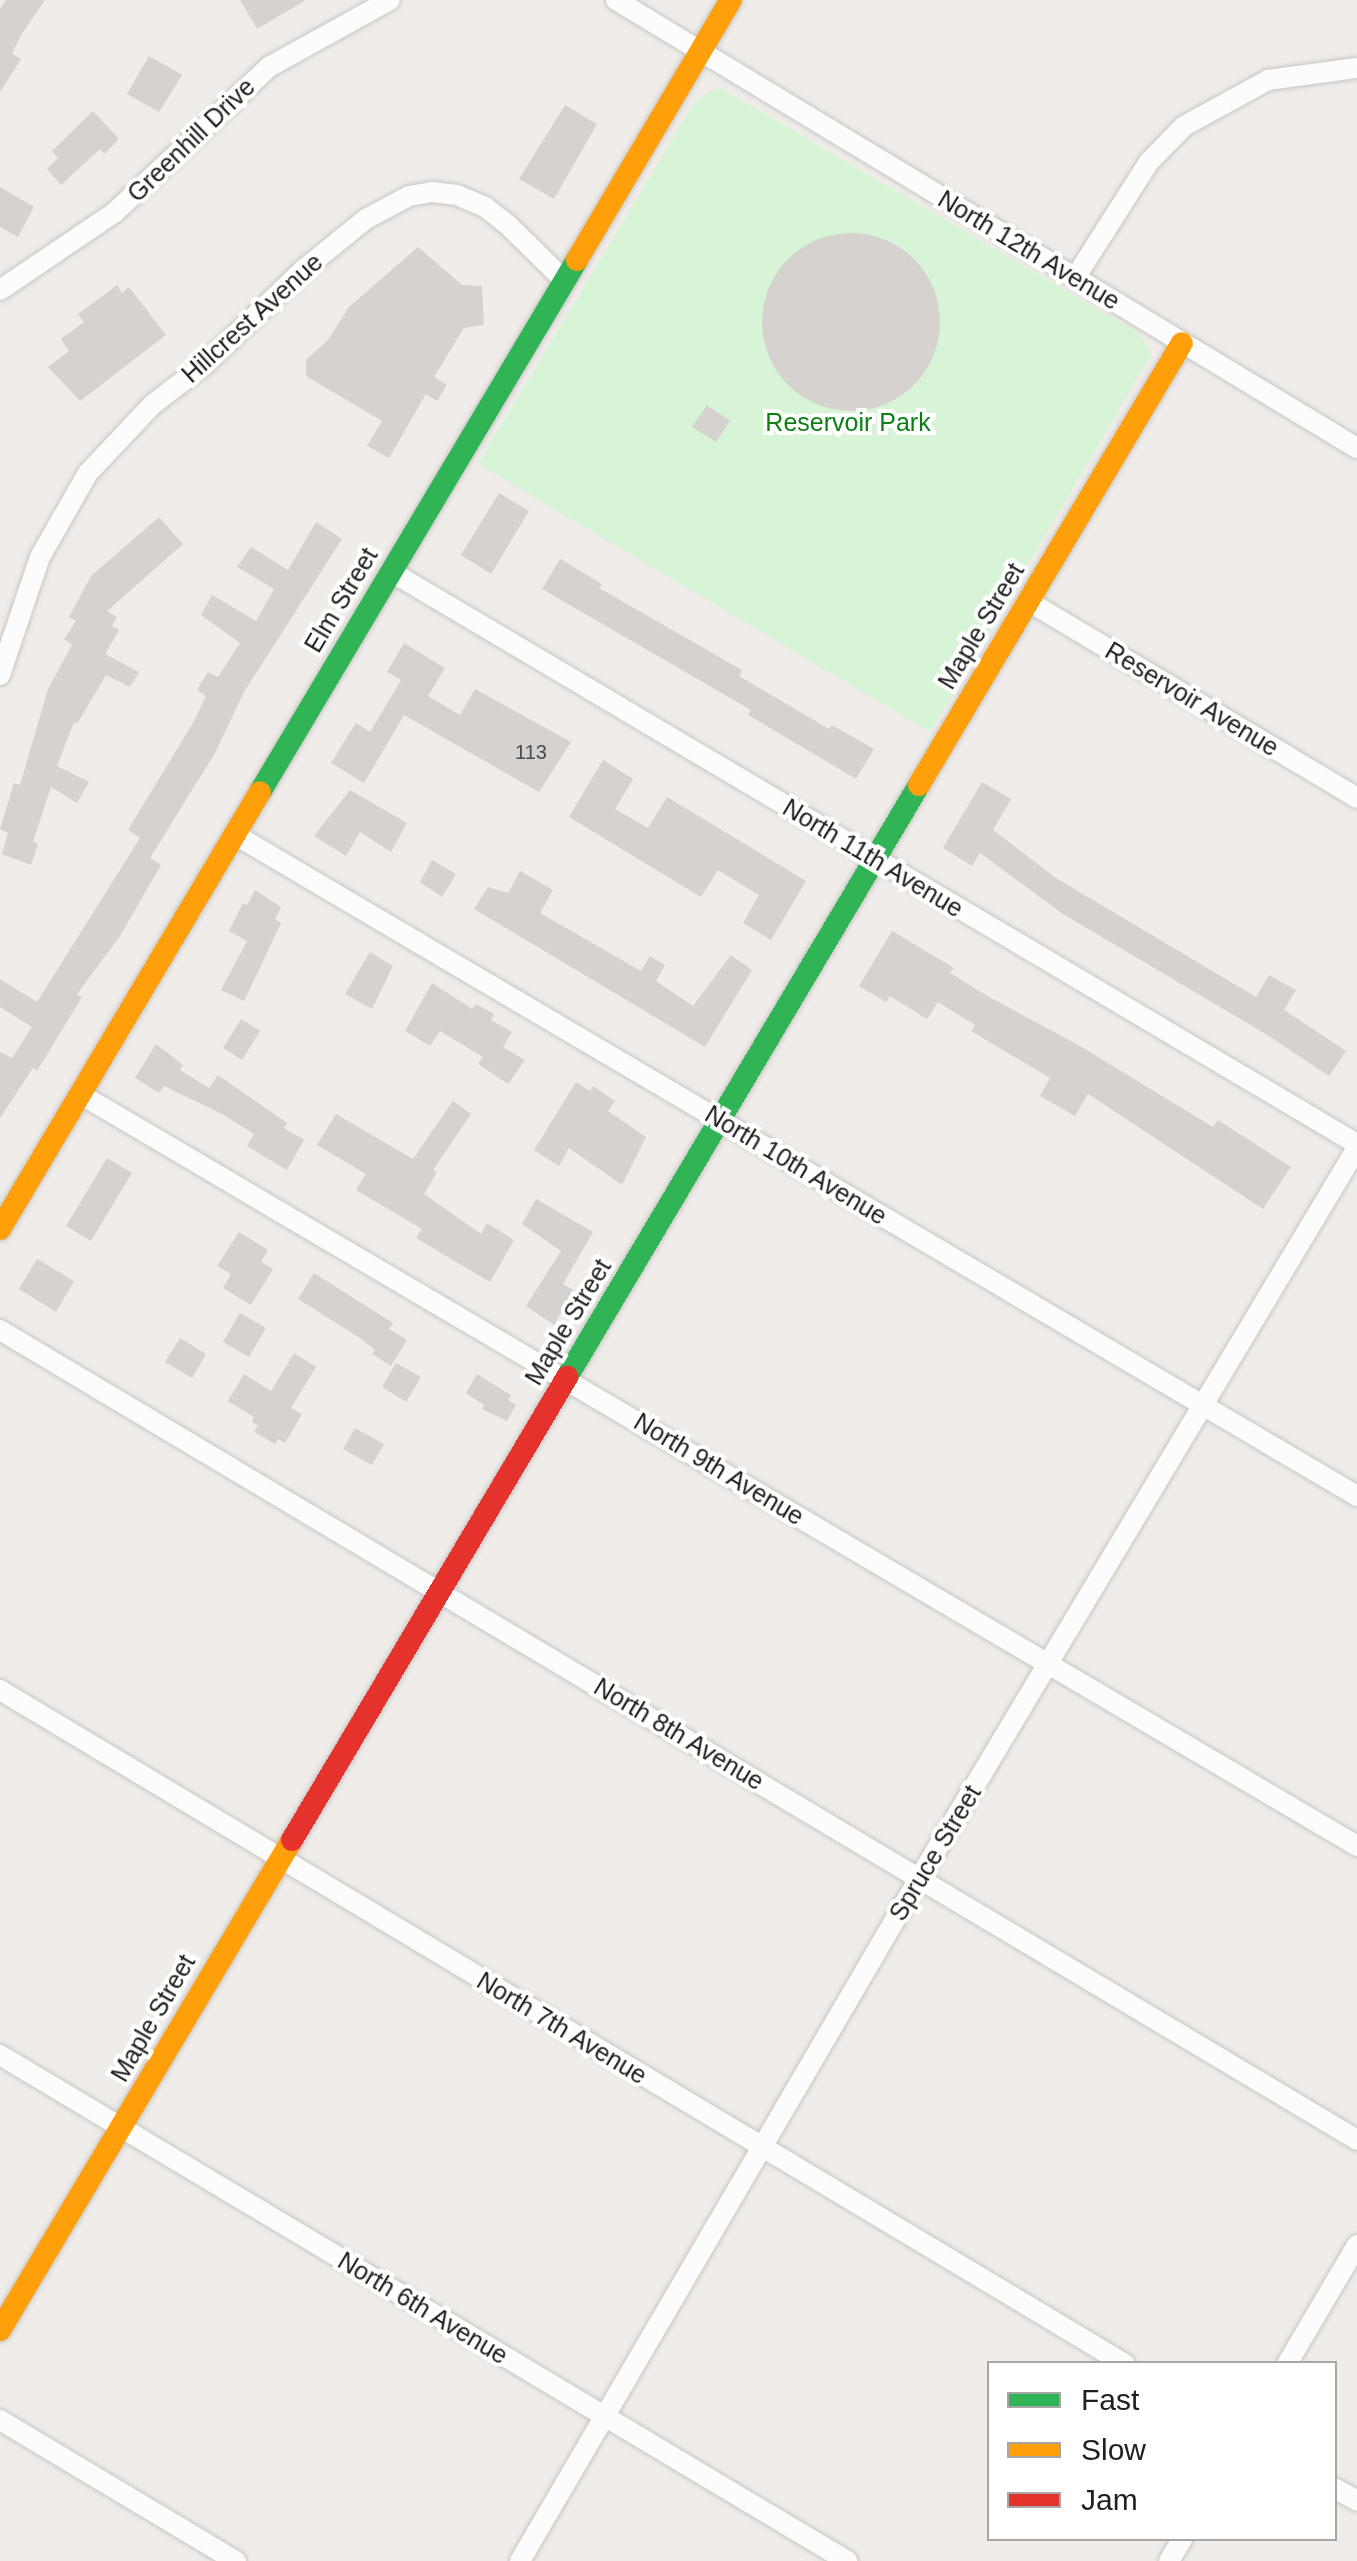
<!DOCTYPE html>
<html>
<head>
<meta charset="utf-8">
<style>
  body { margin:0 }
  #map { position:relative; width:1357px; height:2561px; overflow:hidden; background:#efece9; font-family:Arial,sans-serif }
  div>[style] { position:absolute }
  .park>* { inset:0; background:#d7f4d7 }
  .building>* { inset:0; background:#d5d2d0 }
  .round { border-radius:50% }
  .roads { filter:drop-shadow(0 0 2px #c7c6c5) drop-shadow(0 0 2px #c7c6c5) }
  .street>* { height:20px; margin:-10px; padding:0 10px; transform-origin:10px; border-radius:10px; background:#fdfcfc }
  .fast>* { height:22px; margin:-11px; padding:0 11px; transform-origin:11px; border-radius:11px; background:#30b455 }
  .slow>* { height:22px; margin:-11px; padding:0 11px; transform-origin:11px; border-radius:11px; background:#ff9f0a }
  .jam>* { height:22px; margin:-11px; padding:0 11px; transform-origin:11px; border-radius:11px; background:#e5322d }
  span { translate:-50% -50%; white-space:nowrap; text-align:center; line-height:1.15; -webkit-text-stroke:8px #fff; paint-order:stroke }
  .number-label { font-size:20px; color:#4d4c4c }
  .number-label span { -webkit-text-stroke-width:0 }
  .street-label { font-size:25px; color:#202020 }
  .park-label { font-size:25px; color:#0b8114 }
  .legend { position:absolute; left:987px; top:2361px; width:350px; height:180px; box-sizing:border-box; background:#fff; border:2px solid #a6a6a6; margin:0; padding:12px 18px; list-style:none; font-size:30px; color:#202020 }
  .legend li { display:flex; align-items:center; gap:20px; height:50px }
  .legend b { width:50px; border:2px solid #a6a6a6 }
</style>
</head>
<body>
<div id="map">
  <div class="park">
    <div style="clip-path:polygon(722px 89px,1139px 334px,1152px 353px,930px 732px,478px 464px,694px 103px,712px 90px)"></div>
  </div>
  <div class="building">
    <div style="clip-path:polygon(6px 0,45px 0,21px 35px,12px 54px,21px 59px,0 92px,0 9px)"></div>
    <div style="clip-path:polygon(240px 0,306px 0,257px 29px)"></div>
    <div style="clip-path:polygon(149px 56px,182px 75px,159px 112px,127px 94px)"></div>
    <div style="clip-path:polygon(565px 105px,597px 124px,554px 199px,519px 179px)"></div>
    <div style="clip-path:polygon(93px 111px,119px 139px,104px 154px,100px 149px,61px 185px,47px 169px,58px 158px,52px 151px)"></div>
    <div style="clip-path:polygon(0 187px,34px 207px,18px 237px,0 227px)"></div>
    <div class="round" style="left:762px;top:233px;width:178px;height:178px"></div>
    <div style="clip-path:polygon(418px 247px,462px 285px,482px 286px,484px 325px,464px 328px,434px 377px,447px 385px,437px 401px,426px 394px,389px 458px,367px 446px,382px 421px,306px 376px,306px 360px,328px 340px,349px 307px)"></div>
    <div style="clip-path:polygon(117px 285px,122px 293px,129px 287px,166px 335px,80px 401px,48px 367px,69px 351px,61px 339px,84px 322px,78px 314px)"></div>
    <div style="clip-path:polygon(707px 405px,730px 421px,716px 442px,692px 427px)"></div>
    <div style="clip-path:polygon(499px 493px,529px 511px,491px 574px,461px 555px)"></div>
    <div style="clip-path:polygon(159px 517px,183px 544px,107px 611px,117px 617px,112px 626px,119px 630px,105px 654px,139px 672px,130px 687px,106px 675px,77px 724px,74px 722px,57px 766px,89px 782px,77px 803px,51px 787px,33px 842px,38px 844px,31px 865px,2px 854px,8px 833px,0 829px,14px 783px,20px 785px,48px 689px,72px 645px,64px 639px,76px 621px,69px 617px,91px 576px)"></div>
    <div style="clip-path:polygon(316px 522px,342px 539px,244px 692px,215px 753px,150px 858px,161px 865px,120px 936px,77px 994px,82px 997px,37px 1071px,33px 1068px,0 1118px,0 1052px,12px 1058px,32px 1027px,0 1007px,0 979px,37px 1002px,140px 838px,128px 830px,194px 721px,206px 696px,197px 690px,208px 672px,218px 677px,240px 643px,201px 615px,212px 595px,256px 621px,274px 589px,237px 567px,251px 547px,288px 570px)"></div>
    <div style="clip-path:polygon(560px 559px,602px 584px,599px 588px,742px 670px,739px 676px,829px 729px,832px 725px,874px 749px,856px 779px,748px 715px,751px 710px,542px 589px)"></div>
    <div style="clip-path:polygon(404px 643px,445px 668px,428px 696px,460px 715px,475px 689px,571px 742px,539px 792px,404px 715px,364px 783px,331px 763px,356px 723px,370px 732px,401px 680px,387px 672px)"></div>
    <div style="clip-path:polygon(603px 760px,633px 779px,615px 809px,648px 828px,667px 797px,806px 881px,771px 940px,743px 923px,759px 895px,718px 870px,701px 897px,569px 817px)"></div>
    <div style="clip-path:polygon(982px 782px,1011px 799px,993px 830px,1056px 878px,1256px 997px,1269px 975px,1296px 990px,1284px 1010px,1346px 1051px,1329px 1076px,1269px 1036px,1063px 914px,980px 853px,972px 866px,943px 848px)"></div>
    <div style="clip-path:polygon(350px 790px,407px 823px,391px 852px,360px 832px,346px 856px,314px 836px)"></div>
    <div style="clip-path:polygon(432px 860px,456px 874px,442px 897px,420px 882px)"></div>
    <div style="clip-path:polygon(520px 871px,553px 890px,540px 913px,641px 971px,650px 956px,665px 965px,656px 981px,693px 1006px,731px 955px,752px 970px,705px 1047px,474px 909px,488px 887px,508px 893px)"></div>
    <div style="clip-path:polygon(255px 890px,281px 907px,275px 919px,281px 923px,244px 1001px,221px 990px,247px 941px,229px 931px,243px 903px,247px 905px)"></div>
    <div style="clip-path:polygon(892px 931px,954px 968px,950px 973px,991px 998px,1080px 1046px,1213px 1127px,1218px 1120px,1291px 1167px,1263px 1209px,1088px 1094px,1075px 1116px,1040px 1096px,1050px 1078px,971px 1031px,975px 1025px,938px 1002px,927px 1019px,890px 996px,886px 1002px,859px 986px)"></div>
    <div style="clip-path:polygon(370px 952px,393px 966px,372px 1009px,345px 994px)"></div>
    <div style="clip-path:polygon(432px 983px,472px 1009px,476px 1004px,494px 1014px,491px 1020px,512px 1032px,503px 1047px,525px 1060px,508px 1084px,478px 1064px,483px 1057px,440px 1031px,430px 1046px,405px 1031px)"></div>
    <div style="clip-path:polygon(241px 1019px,260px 1031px,242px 1060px,223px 1048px)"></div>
    <div style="clip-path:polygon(156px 1044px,183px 1065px,180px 1070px,209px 1088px,218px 1075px,287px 1123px,284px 1128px,304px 1140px,287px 1170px,247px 1146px,254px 1134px,222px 1114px,164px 1086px,159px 1093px,135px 1078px)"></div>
    <div style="clip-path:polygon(576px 1082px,590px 1091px,593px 1086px,615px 1101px,608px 1111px,646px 1137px,622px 1185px,569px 1148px,559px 1166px,534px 1150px)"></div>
    <div style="clip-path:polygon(453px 1101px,471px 1114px,433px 1170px,437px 1172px,424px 1194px,481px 1234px,487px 1223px,514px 1240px,490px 1282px,416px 1238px,422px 1229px,356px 1190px,366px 1174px,317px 1145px,336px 1114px,413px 1159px)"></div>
    <div style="clip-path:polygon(107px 1158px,132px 1173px,91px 1241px,66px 1226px)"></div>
    <div style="clip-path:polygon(536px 1199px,593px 1232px,563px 1284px,574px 1290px,554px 1325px,526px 1306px,561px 1251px,522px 1224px)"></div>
    <div style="clip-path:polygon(239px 1232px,268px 1250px,261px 1262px,273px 1269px,251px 1305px,223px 1288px,231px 1274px,217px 1266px)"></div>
    <div style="clip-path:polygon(37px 1259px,74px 1281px,56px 1312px,19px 1289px)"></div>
    <div style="clip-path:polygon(314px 1273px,393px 1323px,389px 1329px,407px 1340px,391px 1366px,372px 1354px,375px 1350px,360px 1338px,298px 1299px)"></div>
    <div style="clip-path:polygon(240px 1313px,266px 1328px,249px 1357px,223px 1342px)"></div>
    <div style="clip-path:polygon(180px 1338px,206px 1354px,192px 1378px,165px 1362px)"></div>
    <div style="clip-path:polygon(294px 1353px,316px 1367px,291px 1408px,302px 1414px,285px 1443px,278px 1439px,275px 1444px,254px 1432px,258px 1425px,252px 1422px,254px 1417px,228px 1401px,244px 1374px,271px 1391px)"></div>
    <div style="clip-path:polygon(396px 1363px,421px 1377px,406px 1402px,382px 1387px)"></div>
    <div style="clip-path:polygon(477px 1374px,511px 1395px,508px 1400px,516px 1405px,507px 1421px,482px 1409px,484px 1405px,466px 1393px)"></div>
    <div style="clip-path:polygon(355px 1428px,384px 1444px,372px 1465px,343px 1449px)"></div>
  </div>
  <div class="roads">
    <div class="street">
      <div style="left:616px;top:0;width:866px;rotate:31.16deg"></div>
      <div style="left:1075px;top:278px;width:138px;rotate:-57.5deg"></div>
      <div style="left:1149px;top:162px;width:50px;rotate:-45.8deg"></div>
      <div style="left:1184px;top:126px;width:96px;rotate:-28.7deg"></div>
      <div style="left:1268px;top:80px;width:90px;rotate:-7.7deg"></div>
      <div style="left:0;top:290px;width:139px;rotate:-34.1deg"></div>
      <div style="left:115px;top:212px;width:212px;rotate:-43.3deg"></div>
      <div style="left:269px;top:67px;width:138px;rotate:-29deg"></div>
      <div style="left:390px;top:571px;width:1124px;rotate:30.65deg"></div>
      <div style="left:1028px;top:601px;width:383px;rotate:30.9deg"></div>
      <div style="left:0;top:675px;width:125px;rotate:-71.3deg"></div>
      <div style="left:40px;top:557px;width:97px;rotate:-60.3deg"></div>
      <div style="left:88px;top:473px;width:93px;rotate:-46.7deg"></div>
      <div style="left:152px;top:405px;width:66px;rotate:-37.6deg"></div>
      <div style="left:204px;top:365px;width:137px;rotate:-43.8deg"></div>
      <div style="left:303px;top:270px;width:81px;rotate:-39deg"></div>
      <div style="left:366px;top:219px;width:49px;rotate:-28.1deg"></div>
      <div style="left:409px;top:196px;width:23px;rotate:-10deg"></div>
      <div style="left:432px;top:192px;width:25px;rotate:7deg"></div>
      <div style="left:457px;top:195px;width:30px;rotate:23deg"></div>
      <div style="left:485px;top:207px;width:28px;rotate:38deg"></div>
      <div style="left:507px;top:224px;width:80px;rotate:44.5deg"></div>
      <div style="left:234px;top:834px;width:1304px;rotate:30.52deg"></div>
      <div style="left:80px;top:1094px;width:1482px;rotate:30.49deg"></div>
      <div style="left:0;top:1330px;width:1580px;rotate:30.83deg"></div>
      <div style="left:0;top:1690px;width:1311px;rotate:30.93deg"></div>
      <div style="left:0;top:2055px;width:987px;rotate:30.85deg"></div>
      <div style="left:1287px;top:2364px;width:138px;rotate:-59.5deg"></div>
      <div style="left:0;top:2420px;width:275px;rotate:30.9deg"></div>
      <div style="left:1334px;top:2488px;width:26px;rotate:29deg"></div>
      <div style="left:520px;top:2561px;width:792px;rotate:-59.68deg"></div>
      <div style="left:920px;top:1877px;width:850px;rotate:-59.06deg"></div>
      <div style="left:1169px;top:2561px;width:27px;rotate:-59deg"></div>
    </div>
    <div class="fast">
      <div style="left:260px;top:792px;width:619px;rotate:-59.21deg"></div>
      <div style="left:567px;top:1377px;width:689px;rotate:-59.26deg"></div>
    </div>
    <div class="slow">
      <div style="left:577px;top:260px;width:302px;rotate:-59.4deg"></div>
      <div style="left:919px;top:785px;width:514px;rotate:-59.25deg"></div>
      <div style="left:0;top:1229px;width:508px;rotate:-59.25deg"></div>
      <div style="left:0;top:2330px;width:570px;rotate:-59.21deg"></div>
    </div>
    <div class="jam">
      <div style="left:292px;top:1840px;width:539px;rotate:-59.29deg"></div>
    </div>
  </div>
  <div class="number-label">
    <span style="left:531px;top:752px">113</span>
  </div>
  <div class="street-label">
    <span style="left:191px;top:140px;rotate:-44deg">Greenhill Drive</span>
    <span style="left:1029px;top:250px;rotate:31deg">North 12th Avenue</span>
    <span style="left:252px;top:318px;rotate:-42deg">Hillcrest Avenue</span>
    <span style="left:341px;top:600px;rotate:-59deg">Elm Street</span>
    <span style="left:981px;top:626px;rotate:-59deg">Maple Street</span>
    <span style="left:1192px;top:699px;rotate:31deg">Reservoir Avenue</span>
    <span style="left:873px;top:858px;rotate:31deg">North 11th Avenue</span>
    <span style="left:796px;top:1165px;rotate:31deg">North 10th Avenue</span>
    <span style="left:568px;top:1322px;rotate:-59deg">Maple Street</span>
    <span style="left:719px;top:1469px;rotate:31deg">North 9th Avenue</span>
    <span style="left:679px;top:1734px;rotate:31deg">North 8th Avenue</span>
    <span style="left:935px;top:1853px;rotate:-59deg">Spruce Street</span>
    <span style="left:153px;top:2018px;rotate:-60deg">Maple Street</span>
    <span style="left:562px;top:2028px;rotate:31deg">North 7th Avenue</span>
    <span style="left:423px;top:2308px;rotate:31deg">North 6th Avenue</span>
  </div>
  <div class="park-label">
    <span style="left:848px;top:422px">Reservoir Park</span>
  </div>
  <ul class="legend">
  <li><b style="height:12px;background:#30b455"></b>Fast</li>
  <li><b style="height:12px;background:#ff9f0a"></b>Slow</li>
  <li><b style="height:12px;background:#e5322d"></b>Jam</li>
  </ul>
</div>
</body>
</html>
